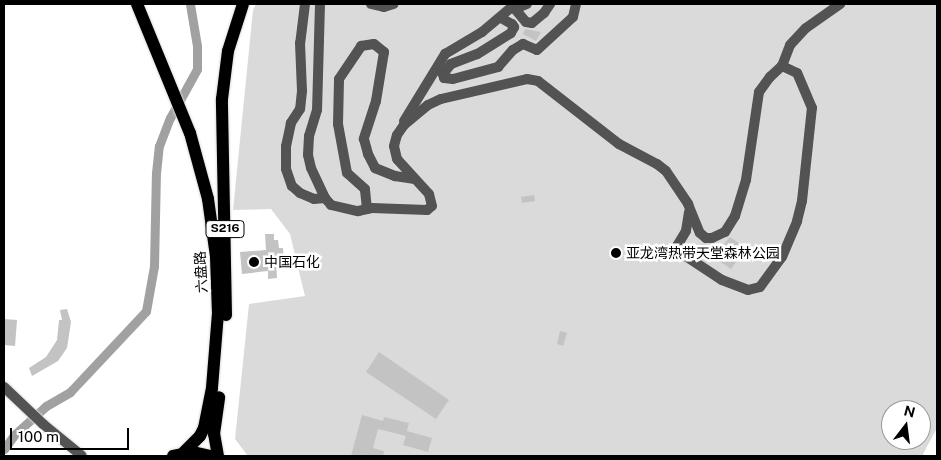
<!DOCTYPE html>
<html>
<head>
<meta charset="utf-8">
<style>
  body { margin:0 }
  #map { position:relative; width:941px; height:460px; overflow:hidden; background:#fff; font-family:"Public Sans","Noto Sans SC",sans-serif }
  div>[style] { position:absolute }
  .green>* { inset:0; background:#dadada }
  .canal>* { height:9px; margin:-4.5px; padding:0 4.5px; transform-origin:4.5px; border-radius:4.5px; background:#a1a1a1 }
  .building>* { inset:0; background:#c3c3c3 }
  .roads { filter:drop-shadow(0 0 1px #dbdbdb) drop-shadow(0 0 1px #dbdbdb) }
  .minor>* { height:10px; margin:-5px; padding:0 5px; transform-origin:5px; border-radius:5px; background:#535353 }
  .tertiary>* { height:10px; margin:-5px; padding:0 5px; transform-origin:5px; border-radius:5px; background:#535353 }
  .primary>* { height:12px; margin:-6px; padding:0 6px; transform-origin:6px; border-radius:6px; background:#000 }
  .dots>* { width:14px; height:14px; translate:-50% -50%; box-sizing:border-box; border:2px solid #fff; border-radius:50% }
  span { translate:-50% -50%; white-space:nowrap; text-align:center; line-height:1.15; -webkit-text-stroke:5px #fff; paint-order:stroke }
  .shield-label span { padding:1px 4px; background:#fff; border:1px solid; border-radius:4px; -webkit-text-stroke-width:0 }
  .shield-label { font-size:12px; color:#000; font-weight:700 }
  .poi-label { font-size:14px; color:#000 }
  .left { translate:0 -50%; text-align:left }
  .street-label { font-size:14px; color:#000 }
  .frame { position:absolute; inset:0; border:5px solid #000; pointer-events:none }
  .north { position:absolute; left:881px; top:400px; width:50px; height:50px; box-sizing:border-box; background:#fff; border:1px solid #999; border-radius:50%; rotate:15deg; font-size:14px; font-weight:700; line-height:20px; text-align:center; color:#000 }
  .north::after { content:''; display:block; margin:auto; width:18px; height:22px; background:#000; clip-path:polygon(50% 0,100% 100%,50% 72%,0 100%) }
  .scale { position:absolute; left:10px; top:428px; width:119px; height:22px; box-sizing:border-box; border:2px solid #000; border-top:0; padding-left:6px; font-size:15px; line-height:18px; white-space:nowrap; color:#000; -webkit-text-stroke:4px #fff; paint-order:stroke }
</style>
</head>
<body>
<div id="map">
  <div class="green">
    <div style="clip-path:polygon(evenodd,256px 4px,937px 4px,937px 428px,922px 456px,248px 456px,235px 439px,249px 304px,305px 296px,290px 234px,271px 209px,233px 210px,253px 10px,256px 4px,891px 410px,921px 410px,921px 440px,891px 440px,891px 410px)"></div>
  </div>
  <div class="canal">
    <div style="left:4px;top:449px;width:17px;rotate:-54deg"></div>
    <div style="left:14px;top:435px;width:43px;rotate:-42.2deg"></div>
    <div style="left:46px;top:406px;width:28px;rotate:-30deg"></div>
    <div style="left:70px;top:392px;width:111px;rotate:-46.8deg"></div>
    <div style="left:146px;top:311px;width:46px;rotate:-79.9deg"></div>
    <div style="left:154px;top:266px;width:93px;rotate:-88.8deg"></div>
    <div style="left:156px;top:173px;width:27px;rotate:-84deg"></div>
    <div style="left:159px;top:146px;width:30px;rotate:-69deg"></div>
    <div style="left:170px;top:118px;width:56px;rotate:-61.1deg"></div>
    <div style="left:197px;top:69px;width:23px;rotate:-90deg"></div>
    <div style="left:197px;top:46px;width:43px;rotate:-99.5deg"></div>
  </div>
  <div class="building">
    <div style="clip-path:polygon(525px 29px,541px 32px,536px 41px,523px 34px)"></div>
    <div style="clip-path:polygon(534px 195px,535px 201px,522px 203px,521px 197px)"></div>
    <div style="clip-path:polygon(265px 234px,274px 234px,274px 240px,278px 240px,279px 248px,283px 248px,284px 261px,276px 262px,277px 278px,268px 279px,268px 271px,242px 274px,240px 252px,266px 250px)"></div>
    <div style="clip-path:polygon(730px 237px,746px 248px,731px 269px,713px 257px)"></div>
    <div style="clip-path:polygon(67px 309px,71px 322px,67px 348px,58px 361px,32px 376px,29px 368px,46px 357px,57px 340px,59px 320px,62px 320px,60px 310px)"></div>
    <div style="clip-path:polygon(4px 319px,17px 320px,15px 346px,4px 345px)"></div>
    <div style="clip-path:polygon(560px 331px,567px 333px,563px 346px,557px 344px)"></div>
    <div style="clip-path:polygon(379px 352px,449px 400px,436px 419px,366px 372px)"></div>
    <div style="clip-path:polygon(362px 415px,383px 421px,384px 417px,409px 423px,406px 434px,407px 431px,432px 438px,428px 452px,403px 445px,406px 436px,378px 429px,373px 448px,384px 451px,383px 456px,351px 456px)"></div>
  </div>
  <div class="roads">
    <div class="minor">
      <div style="left:305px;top:4px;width:39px;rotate:97deg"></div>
      <div style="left:300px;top:43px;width:48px;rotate:87.6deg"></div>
      <div style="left:302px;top:91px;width:18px;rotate:96deg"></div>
      <div style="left:300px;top:109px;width:17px;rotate:123deg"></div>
      <div style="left:291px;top:123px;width:24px;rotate:102deg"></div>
      <div style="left:286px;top:146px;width:23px;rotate:90deg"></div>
      <div style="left:286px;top:169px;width:18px;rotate:71deg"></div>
      <div style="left:292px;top:186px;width:11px;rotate:41deg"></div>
      <div style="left:300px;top:193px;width:15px;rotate:23deg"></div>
      <div style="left:314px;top:199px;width:11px;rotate:-5deg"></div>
      <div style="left:320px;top:4px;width:106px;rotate:91.6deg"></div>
      <div style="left:317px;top:110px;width:27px;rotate:107deg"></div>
      <div style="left:309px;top:136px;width:19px;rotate:93deg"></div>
      <div style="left:308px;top:155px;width:13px;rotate:77deg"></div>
      <div style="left:311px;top:168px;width:33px;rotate:65deg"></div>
      <div style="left:325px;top:198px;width:9px;rotate:49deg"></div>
      <div style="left:331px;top:205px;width:28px;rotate:13deg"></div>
      <div style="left:358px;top:211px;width:14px;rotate:-12deg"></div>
      <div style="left:372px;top:208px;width:55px;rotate:2.1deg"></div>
      <div style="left:427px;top:210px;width:6px;rotate:-39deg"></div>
      <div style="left:432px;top:206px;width:12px;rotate:-104deg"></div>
      <div style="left:429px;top:194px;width:47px;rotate:-132.4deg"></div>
      <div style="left:397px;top:159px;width:13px;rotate:-103deg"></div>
      <div style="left:394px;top:146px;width:11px;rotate:-75deg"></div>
      <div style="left:397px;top:135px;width:12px;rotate:-55deg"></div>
      <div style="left:404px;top:125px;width:31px;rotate:-40deg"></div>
      <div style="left:428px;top:105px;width:14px;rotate:-25deg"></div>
      <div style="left:441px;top:99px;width:88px;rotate:-13.1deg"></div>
      <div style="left:527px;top:79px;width:11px;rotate:10deg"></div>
      <div style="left:538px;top:81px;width:103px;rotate:37.9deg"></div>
      <div style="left:619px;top:144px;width:43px;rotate:27.8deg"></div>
      <div style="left:657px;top:164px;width:11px;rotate:38deg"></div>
      <div style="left:666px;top:171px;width:40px;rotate:56deg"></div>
      <div style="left:688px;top:204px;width:31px;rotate:68deg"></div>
      <div style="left:700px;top:233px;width:8px;rotate:40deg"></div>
      <div style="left:706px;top:238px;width:6px"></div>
      <div style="left:712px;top:238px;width:14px;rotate:-25deg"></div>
      <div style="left:725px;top:232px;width:19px;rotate:-58deg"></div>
      <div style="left:735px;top:216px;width:38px;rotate:-73deg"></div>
      <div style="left:746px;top:180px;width:89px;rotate:-81.6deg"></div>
      <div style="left:759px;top:92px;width:19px;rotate:-54deg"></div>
      <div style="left:770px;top:77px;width:16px;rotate:-43deg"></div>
      <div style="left:782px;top:66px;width:22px;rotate:-69deg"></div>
      <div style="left:790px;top:45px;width:23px;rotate:-47deg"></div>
      <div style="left:806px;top:28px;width:42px;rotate:-35.2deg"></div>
      <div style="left:371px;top:4px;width:13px;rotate:13deg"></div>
      <div style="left:384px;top:7px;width:10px;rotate:-17deg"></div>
      <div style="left:511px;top:6px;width:5px;rotate:37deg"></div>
      <div style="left:515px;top:9px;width:13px;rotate:-23deg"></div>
      <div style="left:515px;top:9px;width:17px;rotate:50deg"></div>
      <div style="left:526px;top:22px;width:6px;rotate:9deg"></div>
      <div style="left:532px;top:23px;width:16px;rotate:-40deg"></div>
      <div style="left:544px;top:13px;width:11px;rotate:-56deg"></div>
      <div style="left:501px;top:18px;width:13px;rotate:29deg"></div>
      <div style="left:512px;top:24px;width:4px;rotate:56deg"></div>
      <div style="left:514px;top:27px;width:7px;rotate:117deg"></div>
      <div style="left:511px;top:33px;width:40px;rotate:148deg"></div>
      <div style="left:477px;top:54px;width:28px;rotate:159deg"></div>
      <div style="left:451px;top:64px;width:13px;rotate:129deg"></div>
      <div style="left:443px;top:74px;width:4px;rotate:76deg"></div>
      <div style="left:444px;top:78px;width:9px;rotate:6deg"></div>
      <div style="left:453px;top:79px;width:47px;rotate:-14.9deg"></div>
      <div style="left:498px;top:67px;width:23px;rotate:-49deg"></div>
      <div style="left:513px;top:50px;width:12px;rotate:-31deg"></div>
      <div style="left:523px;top:44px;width:15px;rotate:23deg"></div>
      <div style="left:537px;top:50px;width:49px;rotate:-42.5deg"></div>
      <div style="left:573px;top:17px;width:13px;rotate:-77deg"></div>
      <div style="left:404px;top:121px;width:79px;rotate:-58.5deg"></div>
      <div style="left:445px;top:54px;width:43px;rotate:-30.7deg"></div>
      <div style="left:482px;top:32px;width:39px;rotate:-40deg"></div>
      <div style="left:367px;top:209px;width:20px;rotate:-96deg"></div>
      <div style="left:365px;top:189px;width:24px;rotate:-138deg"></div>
      <div style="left:347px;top:173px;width:50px;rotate:-100.4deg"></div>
      <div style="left:338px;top:124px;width:45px;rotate:-88.7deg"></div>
      <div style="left:339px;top:79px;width:40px;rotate:-56deg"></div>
      <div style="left:361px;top:46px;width:13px;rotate:-9deg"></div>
      <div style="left:374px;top:44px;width:13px;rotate:39deg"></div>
      <div style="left:384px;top:52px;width:50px;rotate:99.3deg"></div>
      <div style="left:376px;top:101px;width:40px;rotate:108deg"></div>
      <div style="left:364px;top:139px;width:16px;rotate:75deg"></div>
      <div style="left:368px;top:154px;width:16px;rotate:63deg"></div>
      <div style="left:375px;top:168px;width:22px;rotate:22deg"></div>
      <div style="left:395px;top:176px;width:20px;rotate:9deg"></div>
      <div style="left:689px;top:212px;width:19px;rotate:99deg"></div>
      <div style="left:686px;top:231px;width:17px;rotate:121deg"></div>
      <div style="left:677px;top:246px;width:8px;rotate:60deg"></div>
      <div style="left:681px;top:253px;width:49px;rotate:33.4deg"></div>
      <div style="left:722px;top:280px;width:28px;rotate:21deg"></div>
      <div style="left:748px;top:290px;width:12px;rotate:-14deg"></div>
      <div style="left:760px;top:287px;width:37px;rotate:-54deg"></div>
      <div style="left:782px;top:257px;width:39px;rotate:-67deg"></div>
      <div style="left:797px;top:221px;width:21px;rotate:-76deg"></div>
      <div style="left:802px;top:201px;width:94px;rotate:-83.9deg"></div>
      <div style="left:812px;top:108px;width:38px;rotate:-113deg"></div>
      <div style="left:797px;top:73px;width:17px;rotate:-155deg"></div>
    </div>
    <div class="tertiary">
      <div style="left:4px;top:387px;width:54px;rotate:43.5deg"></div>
      <div style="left:43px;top:424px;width:50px;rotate:39.4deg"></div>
    </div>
    <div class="primary">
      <div style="left:137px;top:4px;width:139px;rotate:67.7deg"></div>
      <div style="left:190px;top:133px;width:68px;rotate:74.7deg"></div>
      <div style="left:208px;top:199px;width:59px;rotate:82.1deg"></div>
      <div style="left:216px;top:257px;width:56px;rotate:88deg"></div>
      <div style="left:218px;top:313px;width:75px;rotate:94.6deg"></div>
      <div style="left:212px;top:388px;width:41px;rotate:101.3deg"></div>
      <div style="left:204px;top:428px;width:9px;rotate:117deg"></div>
      <div style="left:200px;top:436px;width:24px;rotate:135deg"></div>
      <div style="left:226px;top:315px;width:216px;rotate:-91.1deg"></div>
      <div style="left:222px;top:99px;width:48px;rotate:-82.9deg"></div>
      <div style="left:228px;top:51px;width:49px;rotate:-72.3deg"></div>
      <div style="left:173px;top:456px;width:20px;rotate:-11deg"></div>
      <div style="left:193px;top:452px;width:17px;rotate:13deg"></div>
      <div style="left:218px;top:456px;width:22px;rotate:-100deg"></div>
      <div style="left:214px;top:434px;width:37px;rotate:-82deg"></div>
    </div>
  </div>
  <div class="dots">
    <div style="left:616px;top:253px;background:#000"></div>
    <div style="left:254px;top:262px;background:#000"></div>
  </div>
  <div class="shield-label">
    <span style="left:225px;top:229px">S216</span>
  </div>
  <div class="poi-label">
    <span class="left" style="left:626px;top:253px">亚龙湾热带天堂森林公园</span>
    <span class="left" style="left:264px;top:262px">中国石化</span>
  </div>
  <div class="street-label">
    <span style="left:201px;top:272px;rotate:-93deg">六盘路</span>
  </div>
  <div class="frame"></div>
  <div class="north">N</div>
  <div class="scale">100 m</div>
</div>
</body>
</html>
